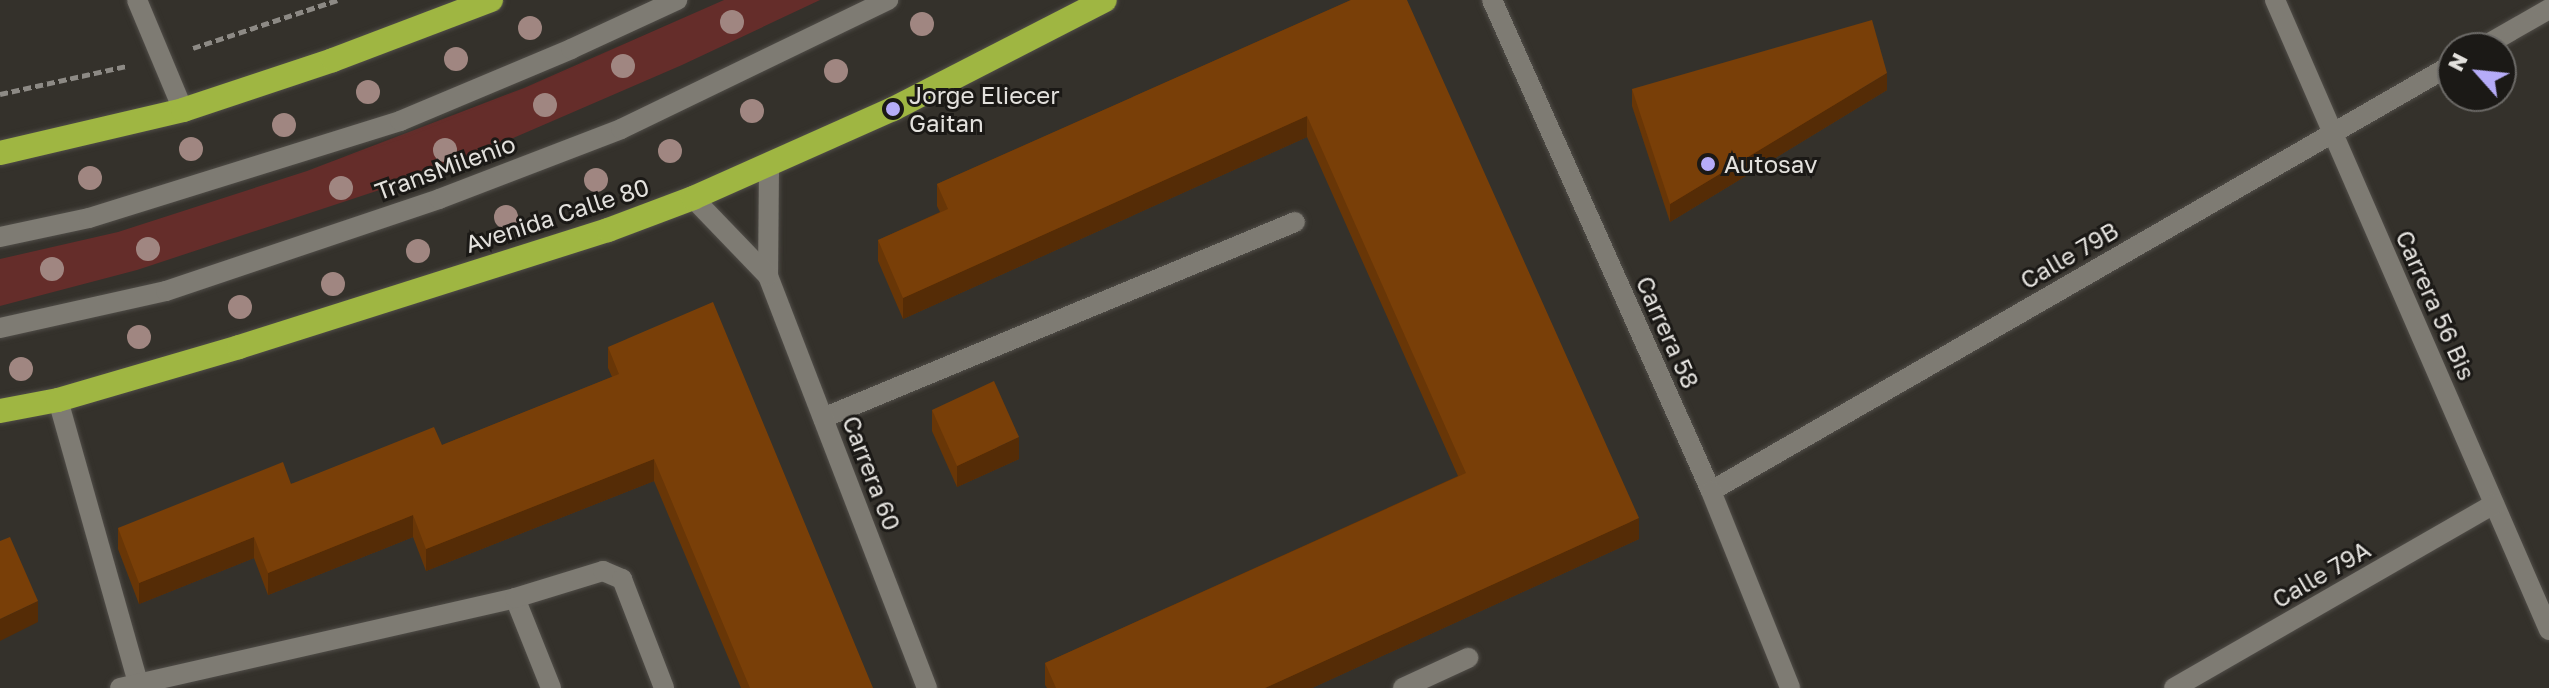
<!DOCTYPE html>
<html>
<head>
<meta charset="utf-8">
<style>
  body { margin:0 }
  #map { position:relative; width:2549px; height:688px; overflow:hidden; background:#34312b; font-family:"Golos Text",sans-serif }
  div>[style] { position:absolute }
  .green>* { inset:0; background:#652d2a }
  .path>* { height:5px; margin-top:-2.5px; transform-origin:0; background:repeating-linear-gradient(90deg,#8d8a85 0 8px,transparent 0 12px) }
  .roads { filter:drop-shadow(0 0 2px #504d48) drop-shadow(0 0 2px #504d48) }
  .lane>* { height:20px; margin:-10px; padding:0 10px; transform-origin:10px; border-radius:10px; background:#7e7b73 }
  .street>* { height:20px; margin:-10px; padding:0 10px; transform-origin:10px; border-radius:10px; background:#7e7b73 }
  .secondary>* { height:20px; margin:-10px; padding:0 10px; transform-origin:10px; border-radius:10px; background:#7e7b73 }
  .highway>* { height:24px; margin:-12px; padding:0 12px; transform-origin:12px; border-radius:12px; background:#9fb642 }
  .trees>* { width:24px; height:24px; margin:-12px; border-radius:50%; background:#a08681 }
  .wall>* { inset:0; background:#683607 }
  .shaded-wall>* { inset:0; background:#552c06 }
  .building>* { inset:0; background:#793f08 }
  .dots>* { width:22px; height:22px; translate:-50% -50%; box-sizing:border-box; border:4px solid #1b1916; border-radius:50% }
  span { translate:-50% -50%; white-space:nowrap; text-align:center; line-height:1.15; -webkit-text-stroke:6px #1b1916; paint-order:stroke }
  .poi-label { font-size:24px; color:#e3e1dd }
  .left { translate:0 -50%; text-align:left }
  .street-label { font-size:24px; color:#e3e1dd }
  .north { position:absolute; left:2437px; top:32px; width:80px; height:80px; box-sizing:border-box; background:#1b1916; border:2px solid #6b6966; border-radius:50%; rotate:297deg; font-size:22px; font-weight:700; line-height:32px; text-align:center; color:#e3e1dd }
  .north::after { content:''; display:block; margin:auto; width:28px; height:36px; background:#b6acf8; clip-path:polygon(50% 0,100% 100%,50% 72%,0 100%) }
</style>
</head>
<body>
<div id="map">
  <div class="green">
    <div style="clip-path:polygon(724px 0,820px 0,682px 65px,437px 171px,137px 270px,0 306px,0 259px,118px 232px,307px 171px,524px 88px)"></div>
  </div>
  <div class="path">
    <div style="left:193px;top:48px;width:152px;rotate:-18.4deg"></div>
    <div style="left:0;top:94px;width:129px;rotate:-12.5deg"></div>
  </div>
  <div class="roads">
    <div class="lane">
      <div style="left:137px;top:0;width:119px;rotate:67.3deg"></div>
      <div style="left:0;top:237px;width:91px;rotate:-12.1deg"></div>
      <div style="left:89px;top:218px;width:326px;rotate:-17.3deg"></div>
      <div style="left:400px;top:121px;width:186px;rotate:-22.8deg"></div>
      <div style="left:571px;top:49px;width:117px;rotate:-24.8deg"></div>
      <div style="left:0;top:328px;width:170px;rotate:-12.6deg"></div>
      <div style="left:166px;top:291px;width:288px;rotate:-18.6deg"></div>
      <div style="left:439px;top:199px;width:195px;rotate:-21deg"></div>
      <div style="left:621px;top:129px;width:297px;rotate:-25.8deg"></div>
      <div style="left:58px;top:400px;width:294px;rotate:74.2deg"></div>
      <div style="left:823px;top:418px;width:511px;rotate:-22.55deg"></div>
      <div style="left:515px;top:598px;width:97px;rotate:68.2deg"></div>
      <div style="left:120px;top:688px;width:405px;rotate:-12.8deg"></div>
      <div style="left:515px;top:598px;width:92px;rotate:-17.1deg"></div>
      <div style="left:603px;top:571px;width:21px;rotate:23deg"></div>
      <div style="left:622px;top:579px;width:117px;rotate:68.9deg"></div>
      <div style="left:1403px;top:688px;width:72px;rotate:-24.8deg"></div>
    </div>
    <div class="street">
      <div style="left:2275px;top:0;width:687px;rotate:66.49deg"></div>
      <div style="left:2481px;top:48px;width:78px;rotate:-29.8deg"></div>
      <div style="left:769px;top:166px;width:110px;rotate:90.5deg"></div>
      <div style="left:768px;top:276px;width:442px;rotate:68.9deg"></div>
      <div style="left:693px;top:198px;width:108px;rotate:46.1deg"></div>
      <div style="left:1711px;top:491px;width:856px;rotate:-29.92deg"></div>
      <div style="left:2174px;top:688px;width:369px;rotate:-29.9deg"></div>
    </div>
    <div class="secondary">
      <div style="left:1492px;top:0;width:538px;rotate:65.96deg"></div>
      <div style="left:1711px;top:491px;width:212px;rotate:68.1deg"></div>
    </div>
    <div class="highway">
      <div style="left:0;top:153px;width:188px;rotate:-13.2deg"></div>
      <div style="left:183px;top:110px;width:158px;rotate:-18.4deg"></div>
      <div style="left:333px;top:60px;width:169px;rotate:-20.8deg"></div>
      <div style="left:0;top:411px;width:59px;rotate:-10.7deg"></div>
      <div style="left:58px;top:400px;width:189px;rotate:-16.3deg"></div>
      <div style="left:239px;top:347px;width:387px;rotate:-17.6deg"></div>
      <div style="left:608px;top:230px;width:91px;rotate:-20.6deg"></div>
      <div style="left:693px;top:198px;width:219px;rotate:-24deg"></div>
      <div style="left:893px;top:109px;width:238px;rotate:-27.2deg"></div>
    </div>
  </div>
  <div class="trees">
    <div style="left:732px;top:22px"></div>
    <div style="left:922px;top:24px"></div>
    <div style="left:530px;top:28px"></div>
    <div style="left:456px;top:59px"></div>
    <div style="left:623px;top:66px"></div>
    <div style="left:836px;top:71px"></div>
    <div style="left:368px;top:92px"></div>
    <div style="left:545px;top:105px"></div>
    <div style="left:752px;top:111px"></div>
    <div style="left:284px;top:125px"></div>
    <div style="left:191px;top:149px"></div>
    <div style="left:445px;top:150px"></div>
    <div style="left:670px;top:151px"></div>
    <div style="left:90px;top:178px"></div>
    <div style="left:596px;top:180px"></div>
    <div style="left:341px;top:188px"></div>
    <div style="left:506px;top:217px"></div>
    <div style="left:148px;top:249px"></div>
    <div style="left:418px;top:251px"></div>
    <div style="left:52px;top:269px"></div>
    <div style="left:333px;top:284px"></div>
    <div style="left:240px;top:307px"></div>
    <div style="left:139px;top:337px"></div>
    <div style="left:21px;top:369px"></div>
  </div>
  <div class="wall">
    <div style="clip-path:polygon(1351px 0,1639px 539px,1312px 688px,1047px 688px,1045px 685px,1045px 663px,1458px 476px,1307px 137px,903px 319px,878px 261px,878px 240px,940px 212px,937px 206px,937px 184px)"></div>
    <div style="clip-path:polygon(1632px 89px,1887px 90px,1670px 222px,1632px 106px)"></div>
    <div style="clip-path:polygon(608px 347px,873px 688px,741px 688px,654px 481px,426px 571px,413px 537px,268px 595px,254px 558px,139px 604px,118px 549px,118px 528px,442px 445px,612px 377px,608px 368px)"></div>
    <div style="clip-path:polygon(932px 410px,1019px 459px,957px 487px,932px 431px)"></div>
  </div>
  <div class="shaded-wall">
    <div style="clip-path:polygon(1887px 73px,1887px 90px,1670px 222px,1670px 204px)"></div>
    <div style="clip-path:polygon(1307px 116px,1307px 137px,903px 319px,903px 298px)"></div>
    <div style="clip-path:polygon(1019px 437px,1019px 459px,957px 487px,957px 466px)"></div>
    <div style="clip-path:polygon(654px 459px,654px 481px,426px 571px,426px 549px)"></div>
    <div style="clip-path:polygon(413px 515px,413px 537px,268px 595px,268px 573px)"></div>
    <div style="clip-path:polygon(1639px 518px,1639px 539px,1312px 688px,1265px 688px)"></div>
    <div style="clip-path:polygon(254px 537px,254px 558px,139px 604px,139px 583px)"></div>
    <div style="clip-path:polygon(38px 601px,38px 622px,0 641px,0 619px)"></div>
  </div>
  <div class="building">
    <div style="clip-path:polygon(1351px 0,1407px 0,1639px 518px,1265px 688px,1056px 688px,1045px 663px,1466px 473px,1307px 116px,903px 298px,878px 240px,948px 209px,937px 184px)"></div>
    <div style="clip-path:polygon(1872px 20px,1887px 73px,1670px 204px,1632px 89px)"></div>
    <div style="clip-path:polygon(713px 302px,873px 688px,750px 688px,654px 459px,426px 549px,413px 515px,268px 573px,254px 537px,139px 583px,118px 528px,283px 462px,291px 484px,434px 427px,442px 445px,619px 374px,608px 347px)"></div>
    <div style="clip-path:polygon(994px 381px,1019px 437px,957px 466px,932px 410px)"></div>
    <div style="clip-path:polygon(10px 537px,38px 601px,0 619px,0 541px)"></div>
  </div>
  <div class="dots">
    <div style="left:893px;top:109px;background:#b6acf8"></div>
    <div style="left:1708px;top:164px;background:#b6acf8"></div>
  </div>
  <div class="poi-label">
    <span class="left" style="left:909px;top:109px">Jorge Eliecer<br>Gaitan</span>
    <span class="left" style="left:1724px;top:164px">Autosav</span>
  </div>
  <div class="street-label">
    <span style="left:445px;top:167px;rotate:-20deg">TransMilenio</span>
    <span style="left:557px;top:215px;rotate:-18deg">Avenida Calle 80</span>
    <span style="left:2069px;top:255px;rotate:-30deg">Calle 79B</span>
    <span style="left:2436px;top:305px;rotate:66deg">Carrera 56 Bis</span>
    <span style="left:1668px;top:332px;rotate:66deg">Carrera 58</span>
    <span style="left:872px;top:473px;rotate:69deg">Carrera 60</span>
    <span style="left:2321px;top:574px;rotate:-30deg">Calle 79A</span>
  </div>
  <div class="north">N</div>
</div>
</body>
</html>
